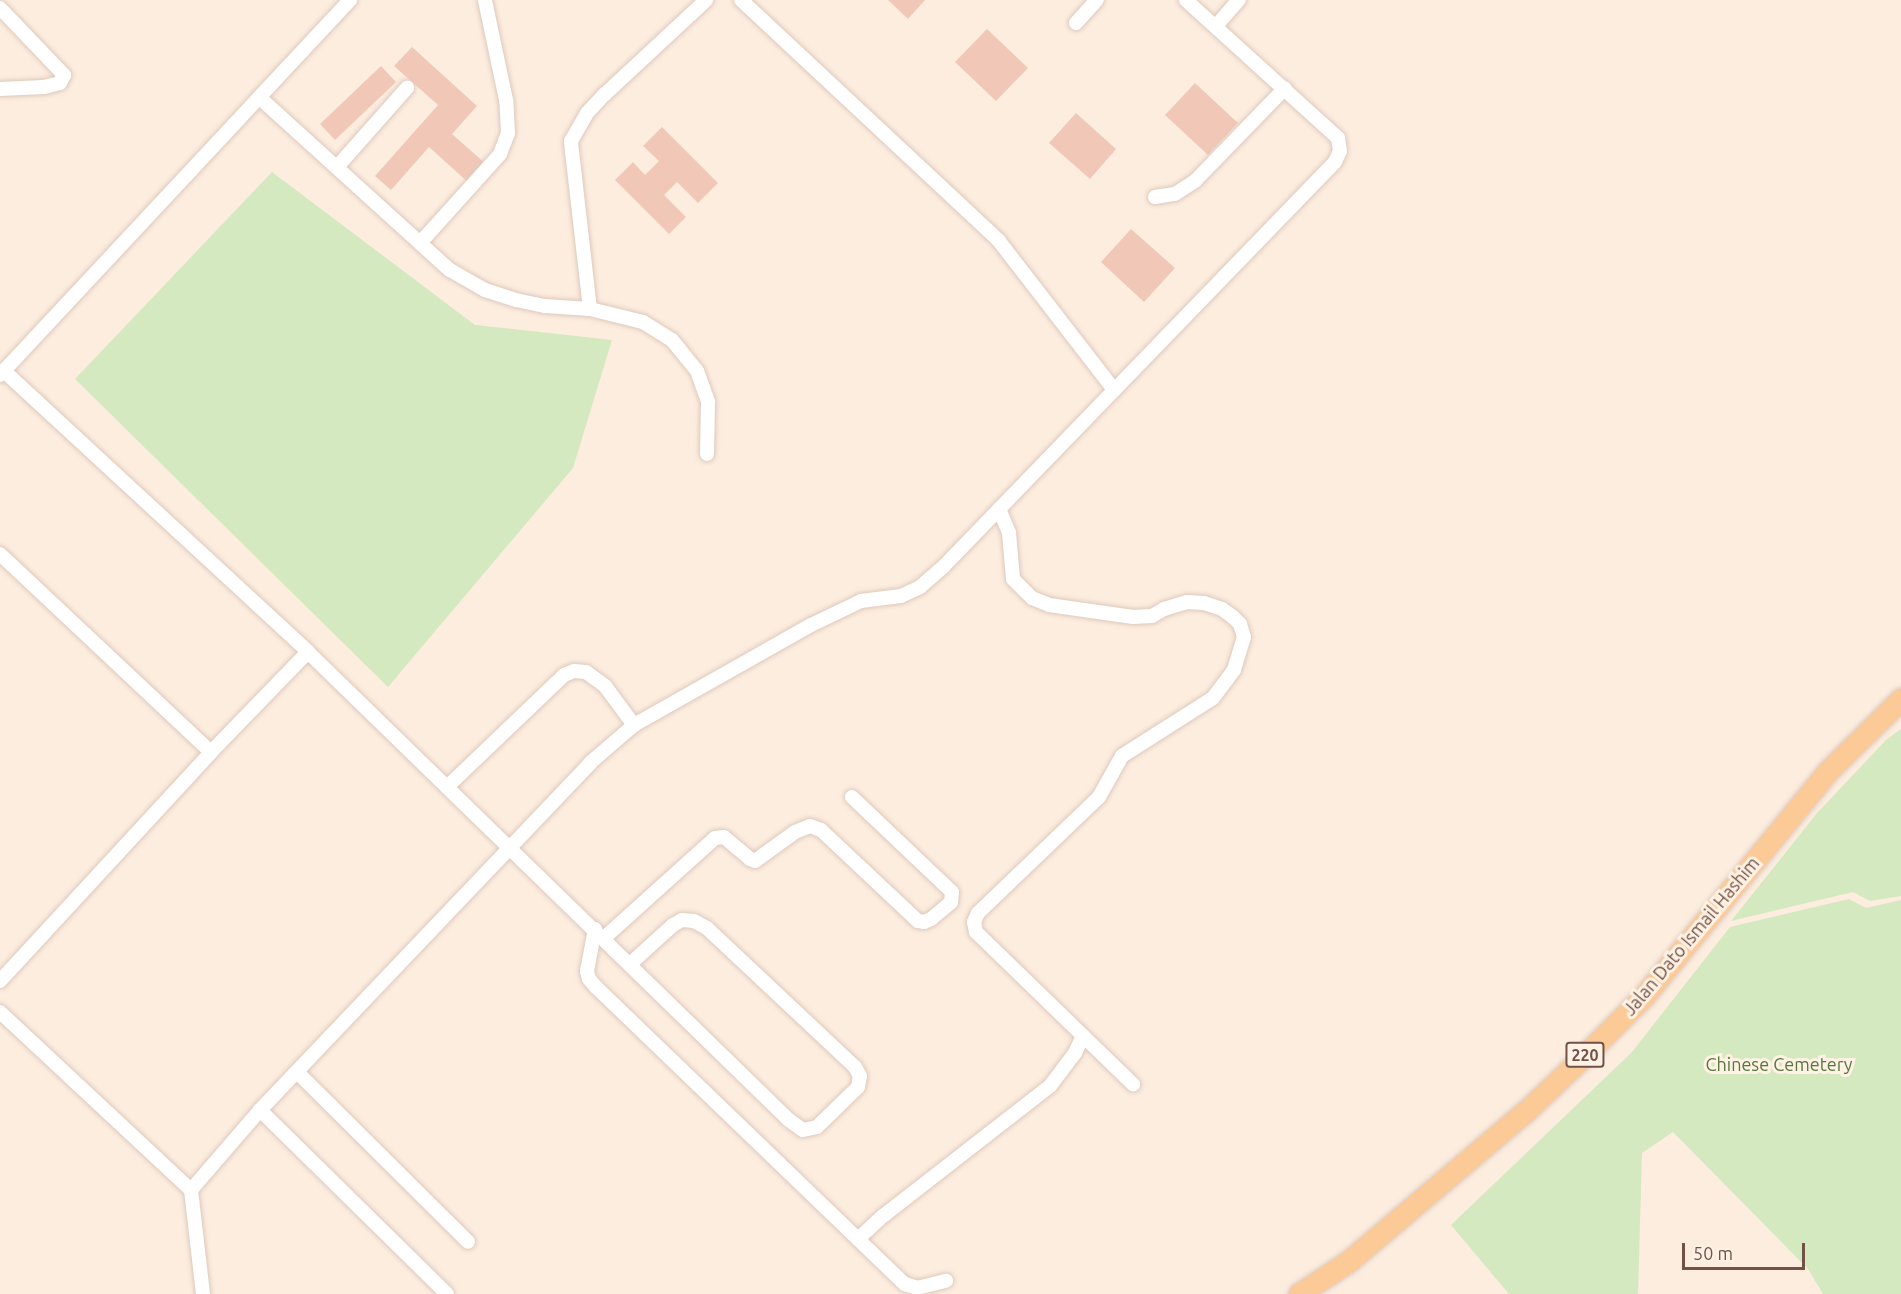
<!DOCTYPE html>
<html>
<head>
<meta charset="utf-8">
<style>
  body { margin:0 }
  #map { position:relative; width:1901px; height:1294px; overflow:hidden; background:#fceddf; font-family:Ubuntu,sans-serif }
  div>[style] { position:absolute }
  .green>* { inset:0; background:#d4e9bf }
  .building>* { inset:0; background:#f1c8b7 }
  .roads { filter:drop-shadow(0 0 2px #dfc9bc) drop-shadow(0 0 2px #dfc9bc) }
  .street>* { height:14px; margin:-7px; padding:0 7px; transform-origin:7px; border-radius:7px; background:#fff }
  .primary>* { height:21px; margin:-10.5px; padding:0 10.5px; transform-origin:10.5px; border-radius:10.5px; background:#fbca97 }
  span { translate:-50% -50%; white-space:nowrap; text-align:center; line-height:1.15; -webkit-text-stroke:6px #fff2e5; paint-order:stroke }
  .shield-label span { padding:2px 4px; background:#fff2e5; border:2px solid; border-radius:4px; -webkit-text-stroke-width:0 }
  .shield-label { font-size:16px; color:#725247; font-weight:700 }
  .street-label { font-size:18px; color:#725247 }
  .park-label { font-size:18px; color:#567840 }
  .scale { position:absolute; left:1682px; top:1243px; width:123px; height:27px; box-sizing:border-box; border:3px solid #725247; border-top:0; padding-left:8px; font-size:18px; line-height:21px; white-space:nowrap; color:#725247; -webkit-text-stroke:4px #fff2e5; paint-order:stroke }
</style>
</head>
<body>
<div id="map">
  <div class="green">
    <div style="clip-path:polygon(272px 172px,475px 325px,612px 340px,573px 468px,388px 687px,75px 379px)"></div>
    <div style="clip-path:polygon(1901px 729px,1901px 896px,1870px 901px,1853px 892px,1731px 921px,1817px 813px,1886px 740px)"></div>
    <div style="clip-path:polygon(1849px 899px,1866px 908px,1901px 900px,1901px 1294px,1823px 1294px,1808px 1269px,1673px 1132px,1642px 1153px,1638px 1294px,1509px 1294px,1451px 1225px,1632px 1052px,1730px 927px)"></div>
  </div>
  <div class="building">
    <div style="clip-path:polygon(888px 0,925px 0,908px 19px)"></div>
    <div style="clip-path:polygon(987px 29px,1028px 68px,996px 101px,955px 62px)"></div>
    <div style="clip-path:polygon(412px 47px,477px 106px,452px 134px,487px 165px,470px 184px,429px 147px,391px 190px,375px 176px,438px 105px,394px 66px)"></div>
    <div style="clip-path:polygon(381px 66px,396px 82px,335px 140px,320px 124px)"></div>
    <div style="clip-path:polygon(1195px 83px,1238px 123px,1208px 155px,1165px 115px)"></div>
    <div style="clip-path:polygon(1076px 113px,1116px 149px,1090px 179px,1049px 143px)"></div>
    <div style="clip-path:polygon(662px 127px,718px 183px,698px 203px,677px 182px,664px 195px,686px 217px,669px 234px,615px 180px,633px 162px,645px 175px,659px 161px,643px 146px)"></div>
    <div style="clip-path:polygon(1131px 229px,1175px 268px,1144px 302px,1101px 262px)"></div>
  </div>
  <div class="roads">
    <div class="street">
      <div style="left:741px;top:0;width:353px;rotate:43deg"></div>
      <div style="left:999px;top:241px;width:188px;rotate:52.3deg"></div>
      <div style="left:0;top:8px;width:93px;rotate:46.3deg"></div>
      <div style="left:64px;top:75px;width:9px;rotate:117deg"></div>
      <div style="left:60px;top:83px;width:16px;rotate:166deg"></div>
      <div style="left:44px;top:87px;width:44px;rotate:177.4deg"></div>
      <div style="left:1076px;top:23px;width:31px;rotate:-48deg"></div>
      <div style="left:1216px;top:26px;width:35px;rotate:-49deg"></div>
      <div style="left:260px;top:98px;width:256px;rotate:42.2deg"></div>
      <div style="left:450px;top:270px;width:40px;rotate:29.7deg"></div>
      <div style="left:485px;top:290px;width:33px;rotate:18deg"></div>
      <div style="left:516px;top:300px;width:30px;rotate:12deg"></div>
      <div style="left:545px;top:306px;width:45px;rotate:3.8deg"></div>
      <div style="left:590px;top:309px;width:55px;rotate:13.8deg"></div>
      <div style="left:643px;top:322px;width:34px;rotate:32deg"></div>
      <div style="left:672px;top:340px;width:40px;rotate:51deg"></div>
      <div style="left:697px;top:371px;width:33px;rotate:70deg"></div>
      <div style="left:708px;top:402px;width:52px;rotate:91.1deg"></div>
      <div style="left:337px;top:167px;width:106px;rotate:-48.5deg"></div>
      <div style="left:1155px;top:197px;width:20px;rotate:-9deg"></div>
      <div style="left:1175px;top:194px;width:24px;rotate:-33deg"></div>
      <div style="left:1195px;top:181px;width:129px;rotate:-45.9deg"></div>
      <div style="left:420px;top:243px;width:120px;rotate:-48deg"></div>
      <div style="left:500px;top:154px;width:22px;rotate:-69deg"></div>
      <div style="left:508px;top:133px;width:33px;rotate:-93deg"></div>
      <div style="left:506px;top:100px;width:102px;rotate:-101.9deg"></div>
      <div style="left:590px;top:309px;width:169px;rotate:-96.5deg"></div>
      <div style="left:571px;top:141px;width:32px;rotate:-60deg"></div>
      <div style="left:587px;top:113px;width:26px;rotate:-47deg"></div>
      <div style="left:605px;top:94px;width:138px;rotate:-42.9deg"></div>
      <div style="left:4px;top:371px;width:414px;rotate:42.7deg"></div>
      <div style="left:308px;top:652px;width:671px;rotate:44.22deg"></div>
      <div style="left:789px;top:1120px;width:17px;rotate:36deg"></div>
      <div style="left:803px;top:1130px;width:14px;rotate:-12deg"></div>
      <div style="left:817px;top:1127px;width:57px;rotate:-44.3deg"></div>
      <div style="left:858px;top:1087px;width:11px;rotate:-80deg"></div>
      <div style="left:860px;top:1076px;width:10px;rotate:-119deg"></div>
      <div style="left:855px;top:1067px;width:203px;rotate:-136.8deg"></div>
      <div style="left:707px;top:928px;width:15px;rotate:-152deg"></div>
      <div style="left:694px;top:921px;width:12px;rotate:-175deg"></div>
      <div style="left:682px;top:920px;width:10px;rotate:151deg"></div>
      <div style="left:673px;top:925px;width:58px;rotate:137.8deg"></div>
      <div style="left:0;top:375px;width:513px;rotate:-46.97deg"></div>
      <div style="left:999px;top:509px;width:26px;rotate:67deg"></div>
      <div style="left:1009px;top:533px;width:46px;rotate:85deg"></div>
      <div style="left:1013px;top:579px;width:27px;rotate:45deg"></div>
      <div style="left:1032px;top:598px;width:18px;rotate:22deg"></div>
      <div style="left:1049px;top:605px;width:85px;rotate:8.1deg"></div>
      <div style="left:1133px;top:617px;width:19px;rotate:-3deg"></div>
      <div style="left:1152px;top:616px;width:14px;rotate:-30deg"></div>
      <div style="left:1164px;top:609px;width:24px;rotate:-17deg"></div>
      <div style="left:1187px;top:602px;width:17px;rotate:3deg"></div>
      <div style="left:1204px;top:603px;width:19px;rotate:18deg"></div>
      <div style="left:1222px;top:609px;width:14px;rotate:36deg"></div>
      <div style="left:1233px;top:617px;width:10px;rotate:45deg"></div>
      <div style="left:1240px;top:624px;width:14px;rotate:73deg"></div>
      <div style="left:1244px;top:637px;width:34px;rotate:107deg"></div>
      <div style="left:1234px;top:670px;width:35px;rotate:127deg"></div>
      <div style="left:1213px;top:698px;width:108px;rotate:147.5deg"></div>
      <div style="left:1122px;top:756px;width:47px;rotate:119.3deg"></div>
      <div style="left:1099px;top:797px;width:168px;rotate:136.2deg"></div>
      <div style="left:978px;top:913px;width:10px;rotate:114deg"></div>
      <div style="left:974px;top:922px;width:10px;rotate:79deg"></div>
      <div style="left:976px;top:932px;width:219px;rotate:44.1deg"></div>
      <div style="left:0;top:554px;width:289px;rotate:43.2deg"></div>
      <div style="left:448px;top:786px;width:161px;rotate:-43.7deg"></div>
      <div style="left:564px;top:675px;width:11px;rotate:-22deg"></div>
      <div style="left:574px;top:671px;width:12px;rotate:5deg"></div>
      <div style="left:586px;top:672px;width:24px;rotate:36deg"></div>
      <div style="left:605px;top:686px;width:49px;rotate:53.4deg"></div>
      <div style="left:595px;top:929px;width:43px;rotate:100.8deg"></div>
      <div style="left:587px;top:971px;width:8px;rotate:76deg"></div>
      <div style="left:589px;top:979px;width:11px;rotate:49deg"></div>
      <div style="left:596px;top:987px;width:429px;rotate:43.9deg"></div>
      <div style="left:905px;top:1284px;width:13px;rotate:18deg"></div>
      <div style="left:917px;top:1288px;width:30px;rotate:-14deg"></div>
      <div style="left:604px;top:938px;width:149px;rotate:-42deg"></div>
      <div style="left:715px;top:838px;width:9px;rotate:-6deg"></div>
      <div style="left:724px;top:837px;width:34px;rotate:40deg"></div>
      <div style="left:750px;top:859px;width:5px;rotate:22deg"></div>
      <div style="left:755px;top:861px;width:49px;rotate:-35.9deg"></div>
      <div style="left:795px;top:832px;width:16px;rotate:-22deg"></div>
      <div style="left:810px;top:826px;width:12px;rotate:20deg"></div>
      <div style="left:821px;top:830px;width:133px;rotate:43.2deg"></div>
      <div style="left:918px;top:921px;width:6px;rotate:9deg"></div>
      <div style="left:924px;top:922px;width:8px;rotate:-23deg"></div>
      <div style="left:931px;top:919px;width:26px;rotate:-40deg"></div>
      <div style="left:951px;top:902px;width:10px;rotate:-84deg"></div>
      <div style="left:952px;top:892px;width:138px;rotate:-136.5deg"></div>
      <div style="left:0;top:981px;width:311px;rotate:-47.3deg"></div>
      <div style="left:211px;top:752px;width:139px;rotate:-45.9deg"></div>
      <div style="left:0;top:1012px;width:261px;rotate:43deg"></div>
      <div style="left:191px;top:1190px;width:105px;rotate:83.4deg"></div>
      <div style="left:297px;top:1072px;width:241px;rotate:44.8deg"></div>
      <div style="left:260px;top:1110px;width:262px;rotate:44.5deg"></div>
      <div style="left:191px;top:1190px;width:106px;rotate:-49.2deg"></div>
      <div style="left:260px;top:1110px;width:479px;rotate:-46.4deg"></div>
      <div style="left:590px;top:763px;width:58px;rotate:-40.8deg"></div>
      <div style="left:634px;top:725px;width:203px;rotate:-29.5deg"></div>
      <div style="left:811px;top:625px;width:55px;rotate:-25.6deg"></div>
      <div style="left:861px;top:601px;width:40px;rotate:-7.1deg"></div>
      <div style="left:901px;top:596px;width:21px;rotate:-25deg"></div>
      <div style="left:920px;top:587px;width:32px;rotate:-41deg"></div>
      <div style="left:944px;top:566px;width:562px;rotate:-45.94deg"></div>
      <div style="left:1335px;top:162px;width:12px;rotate:-66deg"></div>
      <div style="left:1340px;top:151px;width:13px;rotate:-99deg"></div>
      <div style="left:1338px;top:138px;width:205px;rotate:-137.8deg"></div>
      <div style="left:858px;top:1239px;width:34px;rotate:-43deg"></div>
      <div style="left:883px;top:1216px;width:212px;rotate:-37.9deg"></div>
      <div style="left:1050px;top:1086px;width:41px;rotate:-52.9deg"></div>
      <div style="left:1075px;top:1053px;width:19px;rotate:-65deg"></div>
    </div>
    <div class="primary">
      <div style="left:1299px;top:1294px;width:60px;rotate:-33.4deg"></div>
      <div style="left:1349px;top:1261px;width:231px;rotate:-40.3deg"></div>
      <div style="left:1525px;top:1112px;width:81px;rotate:-43.5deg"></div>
      <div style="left:1584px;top:1056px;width:85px;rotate:-45deg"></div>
      <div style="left:1644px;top:996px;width:291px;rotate:-50.7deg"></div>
      <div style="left:1828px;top:771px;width:103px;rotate:-44.6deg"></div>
    </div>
  </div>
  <div class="shield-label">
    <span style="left:1585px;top:1055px">220</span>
  </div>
  <div class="street-label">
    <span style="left:1691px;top:936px;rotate:-50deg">Jalan Dato Ismail Hashim</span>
  </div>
  <div class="park-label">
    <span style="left:1779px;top:1064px">Chinese Cemetery</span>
  </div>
  <div class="scale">50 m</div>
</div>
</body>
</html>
